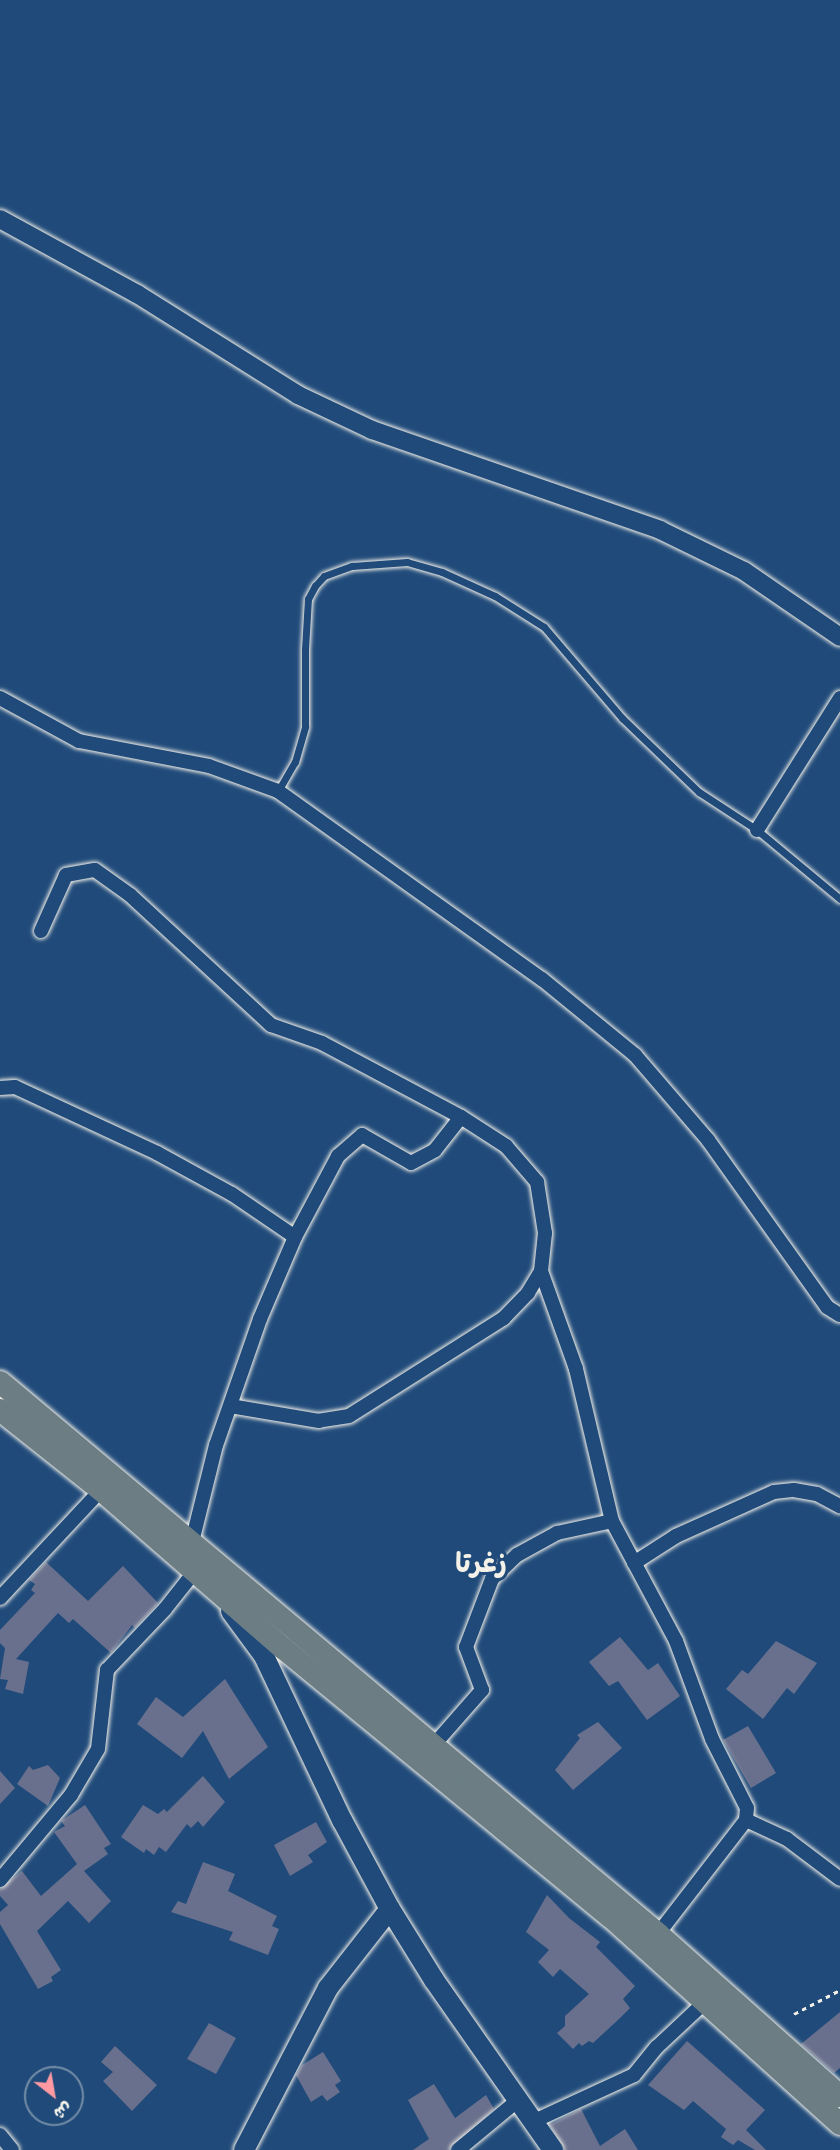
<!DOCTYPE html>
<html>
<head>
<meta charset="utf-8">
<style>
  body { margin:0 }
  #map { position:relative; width:840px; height:2150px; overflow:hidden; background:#1f4a7a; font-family:"Balsamiq Sans","Playpen Sans Arabic",sans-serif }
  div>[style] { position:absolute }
  .building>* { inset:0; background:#69708d }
  .path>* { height:3px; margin-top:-1.5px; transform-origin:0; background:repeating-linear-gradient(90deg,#f4f1e8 0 4.5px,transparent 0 9px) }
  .roads { filter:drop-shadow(0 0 2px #f4f1e8) drop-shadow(0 0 2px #f4f1e8) }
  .service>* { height:7px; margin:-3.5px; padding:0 3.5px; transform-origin:3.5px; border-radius:3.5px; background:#1f4a7a }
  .minor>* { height:14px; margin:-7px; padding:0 7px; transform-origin:7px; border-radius:7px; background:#1f4a7a }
  .tertiary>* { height:18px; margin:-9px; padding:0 9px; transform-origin:9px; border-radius:9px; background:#1f4a7a }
  .secondary>* { height:20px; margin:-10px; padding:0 10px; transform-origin:10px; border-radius:10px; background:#1f4a7a }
  .primary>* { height:22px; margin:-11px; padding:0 11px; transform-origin:11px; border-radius:11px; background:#6c7e84 }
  span { translate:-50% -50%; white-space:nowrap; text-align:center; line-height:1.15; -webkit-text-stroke:6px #1f4a7a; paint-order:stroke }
  .district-label { font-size:27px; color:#f4f1e8; font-weight:700 }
  .north { position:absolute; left:24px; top:2066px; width:60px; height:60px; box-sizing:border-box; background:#1f4a7a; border:2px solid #748da6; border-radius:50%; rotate:149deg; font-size:16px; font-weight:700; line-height:24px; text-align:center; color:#f4f1e8 }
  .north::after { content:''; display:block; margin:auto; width:21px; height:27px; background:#ff9aa2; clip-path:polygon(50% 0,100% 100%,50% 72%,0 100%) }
</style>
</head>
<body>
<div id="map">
  <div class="building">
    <div style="clip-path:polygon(46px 1562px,88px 1601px,123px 1566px,158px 1603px,135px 1628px,132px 1625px,111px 1653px,73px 1619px,69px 1623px,58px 1613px,16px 1659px,29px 1662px,23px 1694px,5px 1689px,8px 1680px,0 1679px,5px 1648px,0 1643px,0 1630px,35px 1593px,31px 1590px,35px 1584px,29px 1580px)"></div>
    <div style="clip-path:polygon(620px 1637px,648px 1670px,658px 1663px,680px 1696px,647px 1720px,618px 1681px,609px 1686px,589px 1662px)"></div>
    <div style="clip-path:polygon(776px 1641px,817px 1663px,794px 1694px,787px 1688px,763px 1719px,726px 1689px,742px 1670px,748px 1674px)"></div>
    <div style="clip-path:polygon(225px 1679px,268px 1747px,229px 1779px,203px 1731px,182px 1758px,137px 1724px,156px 1697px,183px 1717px)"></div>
    <div style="clip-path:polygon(598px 1722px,622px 1748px,573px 1790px,555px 1770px,580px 1738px,577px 1735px)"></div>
    <div style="clip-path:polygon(748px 1726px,776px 1773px,751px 1788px,723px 1740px)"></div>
    <div style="clip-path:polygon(48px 1765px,60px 1778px,48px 1806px,17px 1784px,29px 1766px,33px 1770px)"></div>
    <div style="clip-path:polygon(0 1771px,15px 1788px,0 1804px)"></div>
    <div style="clip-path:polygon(203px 1776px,225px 1802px,203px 1827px,198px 1821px,191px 1828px,187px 1824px,166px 1852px,159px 1847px,154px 1855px,146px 1849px,144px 1853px,121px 1837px,143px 1805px,158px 1814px,164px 1809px,167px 1812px)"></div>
    <div style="clip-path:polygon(85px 1805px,111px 1844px,104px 1848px,108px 1854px,84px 1871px,111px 1901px,89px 1923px,68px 1901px,37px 1931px,61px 1970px,51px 1977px,53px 1981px,38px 1989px,0 1924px,0 1912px,8px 1905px,0 1896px,0 1889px,22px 1871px,41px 1896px,77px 1864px,54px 1832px,65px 1826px,61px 1821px)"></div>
    <div style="clip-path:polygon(316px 1822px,327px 1842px,308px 1855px,313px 1862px,290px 1876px,274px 1845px)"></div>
    <div style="clip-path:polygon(203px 1862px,235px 1874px,228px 1891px,277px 1916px,272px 1926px,279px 1929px,268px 1955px,229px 1940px,233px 1932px,171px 1912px,178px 1901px,186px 1904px)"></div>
    <div style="clip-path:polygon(547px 1895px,569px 1918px,600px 1942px,596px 1947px,635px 1986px,623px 1999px,630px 2008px,619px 2019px,593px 2043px,589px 2041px,582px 2046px,579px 2043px,573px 2049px,557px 2033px,565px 2026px,565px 2016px,589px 1994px,560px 1969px,553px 1977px,538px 1962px,549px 1950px,526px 1932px)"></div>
    <div style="clip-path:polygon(840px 2012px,840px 2068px,834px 2073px,801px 2044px)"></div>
    <div style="clip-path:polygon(209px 2023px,236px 2038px,216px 2074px,187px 2059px)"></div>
    <div style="clip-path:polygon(687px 2041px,765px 2110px,746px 2130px,766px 2150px,755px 2150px,738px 2140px,733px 2145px,721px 2137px,726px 2129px,693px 2101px,684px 2110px,648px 2085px)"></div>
    <div style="clip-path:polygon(115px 2046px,157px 2085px,132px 2111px,103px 2081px,113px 2072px,101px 2062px)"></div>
    <div style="clip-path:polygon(323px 2052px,341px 2081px,335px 2085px,340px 2092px,327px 2101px,322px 2095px,311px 2102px,296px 2075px,302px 2065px)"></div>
    <div style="clip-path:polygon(434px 2084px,455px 2118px,486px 2095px,494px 2109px,449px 2150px,413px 2150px,429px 2139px,408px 2100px)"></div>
    <div style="clip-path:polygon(581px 2109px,600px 2146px,625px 2129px,638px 2150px,565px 2150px,550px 2125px)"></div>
  </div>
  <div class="path">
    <div style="left:794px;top:2014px;width:52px;rotate:-27.6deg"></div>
  </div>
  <div class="roads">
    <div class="service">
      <div style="left:278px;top:791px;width:34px;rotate:-60deg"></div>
      <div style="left:295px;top:762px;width:37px;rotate:-74deg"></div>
      <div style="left:305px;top:726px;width:77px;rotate:-90deg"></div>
      <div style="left:305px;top:649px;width:50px;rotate:-86.6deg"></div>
      <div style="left:308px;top:599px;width:15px;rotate:-62deg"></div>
      <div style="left:315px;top:586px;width:13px;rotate:-48deg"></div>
      <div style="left:324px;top:576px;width:30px;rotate:-20deg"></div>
      <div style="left:352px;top:566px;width:55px;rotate:-4.2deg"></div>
      <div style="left:407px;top:562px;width:36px;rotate:16deg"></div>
      <div style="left:442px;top:572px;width:58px;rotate:24.4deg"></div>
      <div style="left:495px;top:596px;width:58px;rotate:32.3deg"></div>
      <div style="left:544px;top:627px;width:120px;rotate:49.4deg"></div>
      <div style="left:622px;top:718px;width:107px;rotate:43.9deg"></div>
      <div style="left:699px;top:792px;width:69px;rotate:33.2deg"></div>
      <div style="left:757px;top:830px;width:108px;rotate:39.7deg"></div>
    </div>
    <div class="minor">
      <div style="left:0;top:698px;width:90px;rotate:28.6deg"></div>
      <div style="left:79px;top:741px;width:132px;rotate:10.9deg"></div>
      <div style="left:209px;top:766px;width:73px;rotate:19.9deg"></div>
      <div style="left:278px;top:791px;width:324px;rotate:35.5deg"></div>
      <div style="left:542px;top:979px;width:120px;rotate:39.3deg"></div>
      <div style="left:635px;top:1055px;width:112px;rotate:49.3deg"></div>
      <div style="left:708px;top:1140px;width:205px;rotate:54.5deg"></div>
      <div style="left:827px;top:1307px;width:15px;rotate:32deg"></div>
      <div style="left:757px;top:830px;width:156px;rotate:-57.8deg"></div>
      <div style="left:41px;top:931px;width:61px;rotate:-65.9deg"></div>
      <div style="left:66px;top:875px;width:29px;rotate:-10deg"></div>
      <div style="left:95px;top:870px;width:43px;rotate:35.5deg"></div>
      <div style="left:130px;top:895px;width:192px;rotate:42.7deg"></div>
      <div style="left:271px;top:1025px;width:54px;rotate:19.4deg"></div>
      <div style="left:322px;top:1043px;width:157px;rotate:28deg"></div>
      <div style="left:461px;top:1117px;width:54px;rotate:32.8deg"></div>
      <div style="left:506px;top:1146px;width:48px;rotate:49.3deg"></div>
      <div style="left:537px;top:1182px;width:52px;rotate:81.1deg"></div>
      <div style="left:545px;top:1233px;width:38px;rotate:96deg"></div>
      <div style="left:541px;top:1271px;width:26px;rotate:121deg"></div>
      <div style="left:528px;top:1293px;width:35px;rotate:134deg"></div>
      <div style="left:504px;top:1318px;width:183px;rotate:147.7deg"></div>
      <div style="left:349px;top:1416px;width:30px;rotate:171deg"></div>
      <div style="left:319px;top:1421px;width:90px;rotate:-170.4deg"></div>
      <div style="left:0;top:1088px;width:15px;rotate:-4deg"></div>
      <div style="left:15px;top:1087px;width:157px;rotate:24.9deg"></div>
      <div style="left:157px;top:1153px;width:85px;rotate:28.7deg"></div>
      <div style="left:232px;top:1194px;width:76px;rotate:34.3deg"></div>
      <div style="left:295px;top:1237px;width:89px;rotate:113.1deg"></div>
      <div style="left:260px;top:1319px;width:133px;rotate:109.2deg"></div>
      <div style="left:216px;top:1445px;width:104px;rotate:103.9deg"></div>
      <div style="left:295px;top:1237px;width:92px;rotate:-62deg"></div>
      <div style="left:338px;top:1156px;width:32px;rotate:-41deg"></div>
      <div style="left:362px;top:1135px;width:56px;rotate:29.7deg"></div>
      <div style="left:411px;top:1163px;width:27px;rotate:-28deg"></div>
      <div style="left:435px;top:1150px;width:42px;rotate:-51.8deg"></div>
      <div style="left:541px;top:1271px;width:104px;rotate:70.3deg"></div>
      <div style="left:576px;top:1369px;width:156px;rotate:76.7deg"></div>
      <div style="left:612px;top:1521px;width:136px;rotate:61.9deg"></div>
      <div style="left:676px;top:1641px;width:104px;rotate:69.8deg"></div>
      <div style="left:712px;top:1739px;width:77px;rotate:63.1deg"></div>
      <div style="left:747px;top:1808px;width:12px;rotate:95deg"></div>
      <div style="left:746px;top:1820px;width:144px;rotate:127.7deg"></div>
      <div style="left:634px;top:1563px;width:50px;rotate:-32.7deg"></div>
      <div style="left:676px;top:1536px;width:107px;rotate:-24.2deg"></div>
      <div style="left:774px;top:1492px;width:20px;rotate:-6deg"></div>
      <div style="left:794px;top:1490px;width:23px;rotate:10deg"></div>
      <div style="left:817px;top:1494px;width:26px;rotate:28deg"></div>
      <div style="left:0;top:1598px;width:148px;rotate:-46.9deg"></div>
      <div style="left:432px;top:1747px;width:76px;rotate:-48.7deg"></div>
      <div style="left:482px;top:1690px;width:46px;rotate:-110.4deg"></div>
      <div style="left:466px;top:1647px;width:73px;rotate:-69.1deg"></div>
      <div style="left:492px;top:1579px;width:35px;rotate:-44deg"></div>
      <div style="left:517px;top:1555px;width:46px;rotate:-28.8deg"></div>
      <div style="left:557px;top:1533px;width:56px;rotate:-12.3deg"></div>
      <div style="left:746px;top:1820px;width:45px;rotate:24.9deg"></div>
      <div style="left:787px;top:1839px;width:66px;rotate:37deg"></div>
      <div style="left:0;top:1880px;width:111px;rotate:-50.1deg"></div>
      <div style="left:71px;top:1795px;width:53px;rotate:-59.6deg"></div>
      <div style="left:98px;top:1749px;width:80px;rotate:-83.5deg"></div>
      <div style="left:107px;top:1670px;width:84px;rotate:-46.4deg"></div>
      <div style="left:165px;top:1609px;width:48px;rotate:-51.7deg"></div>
      <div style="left:532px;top:2122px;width:112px;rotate:-24.7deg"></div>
      <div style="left:634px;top:2075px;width:36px;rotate:-51deg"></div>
      <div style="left:657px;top:2047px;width:66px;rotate:-43.2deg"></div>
      <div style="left:0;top:2135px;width:19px;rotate:51deg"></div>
      <div style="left:458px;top:2150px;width:77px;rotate:-39.7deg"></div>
    </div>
    <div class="tertiary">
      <div style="left:0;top:219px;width:156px;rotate:28.7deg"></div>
      <div style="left:137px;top:294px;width:190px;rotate:32.1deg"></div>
      <div style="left:298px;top:395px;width:82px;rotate:25.3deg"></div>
      <div style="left:372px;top:430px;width:305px;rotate:19.1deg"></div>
      <div style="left:660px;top:530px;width:93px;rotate:26deg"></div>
      <div style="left:744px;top:571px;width:116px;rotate:34.5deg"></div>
    </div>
    <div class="secondary">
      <div style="left:231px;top:1611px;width:56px;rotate:53.7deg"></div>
      <div style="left:264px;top:1656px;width:182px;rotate:64.6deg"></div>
      <div style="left:342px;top:1820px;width:101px;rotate:61.7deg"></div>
      <div style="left:390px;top:1909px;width:84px;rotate:58.2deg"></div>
      <div style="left:434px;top:1980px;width:208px;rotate:55deg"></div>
      <div style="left:244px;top:2150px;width:182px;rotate:-62.6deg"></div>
      <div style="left:328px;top:1988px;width:100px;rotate:-51.9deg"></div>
    </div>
    <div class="primary">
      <div style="left:0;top:1382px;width:859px;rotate:39.99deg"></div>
      <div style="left:658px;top:1934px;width:244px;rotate:41.7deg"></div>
      <div style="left:0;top:1410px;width:129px;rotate:38.4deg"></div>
      <div style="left:101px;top:1490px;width:241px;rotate:41deg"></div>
      <div style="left:283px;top:1648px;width:424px;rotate:39.4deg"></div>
      <div style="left:611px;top:1917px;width:309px;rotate:42.1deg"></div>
    </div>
  </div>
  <div class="district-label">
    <span style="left:481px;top:1565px">زغرتا</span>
  </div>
  <div class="north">ش</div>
</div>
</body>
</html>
